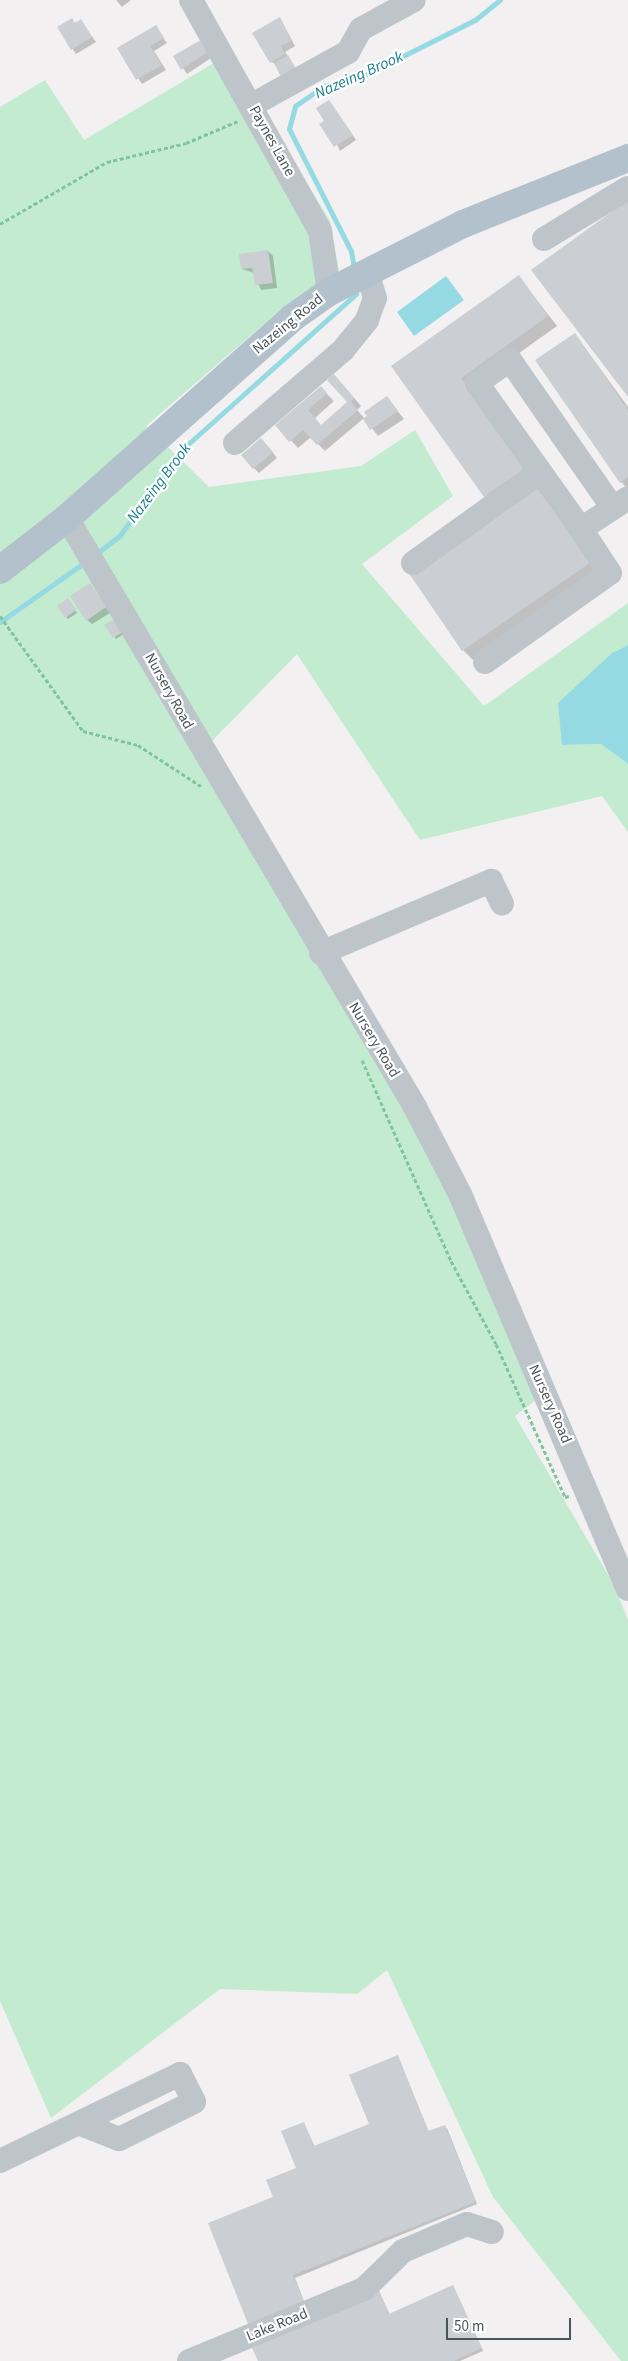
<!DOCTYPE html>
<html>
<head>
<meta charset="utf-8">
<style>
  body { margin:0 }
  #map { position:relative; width:628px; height:2361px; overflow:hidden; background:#f2f0f0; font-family:"Source Sans 3",sans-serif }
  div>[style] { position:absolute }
  .green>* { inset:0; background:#c3ebcf }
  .water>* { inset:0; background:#95dae3 }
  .shadow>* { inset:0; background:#0003 }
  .stream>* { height:5px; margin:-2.5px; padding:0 2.5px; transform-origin:2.5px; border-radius:2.5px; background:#95dae3 }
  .building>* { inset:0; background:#cbced2 }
  .path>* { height:3px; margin-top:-1.5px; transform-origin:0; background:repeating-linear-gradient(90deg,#7fc59c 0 4px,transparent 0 6.5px) }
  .minor>* { height:24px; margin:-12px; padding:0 12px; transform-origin:12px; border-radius:12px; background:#bdc5cb }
  .major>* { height:28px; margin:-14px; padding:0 14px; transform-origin:14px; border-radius:14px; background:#b3c1cc }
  span { translate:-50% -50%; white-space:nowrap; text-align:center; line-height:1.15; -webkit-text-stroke:4.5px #fff; paint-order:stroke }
  .street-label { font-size:15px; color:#4a555b }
  .water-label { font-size:16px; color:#1a818f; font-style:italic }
  .scale { position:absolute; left:446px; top:2318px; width:125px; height:22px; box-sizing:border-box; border:2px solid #4a555b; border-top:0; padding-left:6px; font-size:15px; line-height:18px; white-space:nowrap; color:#4a555b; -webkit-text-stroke:4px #fff; paint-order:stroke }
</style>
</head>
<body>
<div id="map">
  <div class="green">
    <div style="clip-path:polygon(229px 54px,330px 221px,339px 270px,287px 304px,146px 426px,209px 487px,361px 466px,415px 430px,453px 496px,362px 564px,484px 706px,628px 603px,628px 645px,612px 653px,562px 745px,601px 744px,628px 764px,628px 832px,602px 796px,420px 840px,297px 654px,209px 744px,553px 1387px,515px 1416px,614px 1585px,628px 1620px,628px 2361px,621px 2361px,493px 2197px,387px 1970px,357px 1994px,220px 1989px,51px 2118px,0 2001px,0 107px,45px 80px,84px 140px)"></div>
  </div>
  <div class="water">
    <div style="clip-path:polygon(446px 276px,464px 300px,414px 336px,397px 312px)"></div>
    <div style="clip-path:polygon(628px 645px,628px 764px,601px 744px,562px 745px,558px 703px,612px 653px)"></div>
  </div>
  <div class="shadow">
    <div style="clip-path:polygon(116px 0,131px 0,122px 7px)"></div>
    <div style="clip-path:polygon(280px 18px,295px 46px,285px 52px,297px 72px,271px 62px)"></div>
    <div style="clip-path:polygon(81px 21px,96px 42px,76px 54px,58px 28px)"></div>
    <div style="clip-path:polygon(155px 27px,167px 43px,154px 51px,166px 70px,142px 84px,119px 49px)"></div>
    <div style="clip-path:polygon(206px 38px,217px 54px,187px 74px,175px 57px)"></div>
    <div style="clip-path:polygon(329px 101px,356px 140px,340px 151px,326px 121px)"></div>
    <div style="clip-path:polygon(268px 251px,273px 256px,277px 288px,261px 290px,254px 273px,242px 269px)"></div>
    <div style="clip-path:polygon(519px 277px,557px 326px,470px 388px,534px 478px,494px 506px,392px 366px)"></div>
    <div style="clip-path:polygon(575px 334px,628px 407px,628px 489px,621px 482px)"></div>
    <div style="clip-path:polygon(341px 383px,361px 406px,357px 410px,365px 419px,387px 398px,404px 419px,378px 436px,364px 418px,325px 451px,311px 437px,298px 448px,277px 425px,321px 388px,334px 401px,315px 418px,321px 426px,348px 402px)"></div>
    <div style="clip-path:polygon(266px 444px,277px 458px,259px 473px,254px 468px)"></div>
    <div style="clip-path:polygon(550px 492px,603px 570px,473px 660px,463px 650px)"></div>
    <div style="clip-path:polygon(90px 584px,110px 613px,92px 624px,87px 620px)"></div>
    <div style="clip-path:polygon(70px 602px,77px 613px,68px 619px,58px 606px)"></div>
    <div style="clip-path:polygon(106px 625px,127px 632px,116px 639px)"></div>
    <div style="clip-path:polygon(398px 2057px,429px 2132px,447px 2128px,477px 2204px,295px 2278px,307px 2309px,254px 2330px,274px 2197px,298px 2169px,304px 2124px,315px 2147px,370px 2124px)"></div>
    <div style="clip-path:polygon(453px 2286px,483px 2351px,460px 2361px,259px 2361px,379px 2292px,390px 2315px)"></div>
  </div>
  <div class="stream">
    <div style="left:354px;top:268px;width:17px;rotate:-100deg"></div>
    <div style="left:351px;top:251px;width:137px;rotate:-116.9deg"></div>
    <div style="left:289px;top:129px;width:24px;rotate:-75deg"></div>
    <div style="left:295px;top:106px;width:35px;rotate:-35deg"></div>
    <div style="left:324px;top:86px;width:45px;rotate:-15.6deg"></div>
    <div style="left:367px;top:74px;width:121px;rotate:-26.6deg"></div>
    <div style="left:475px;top:20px;width:32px;rotate:-39deg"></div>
    <div style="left:96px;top:554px;width:31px;rotate:-38deg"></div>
    <div style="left:120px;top:535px;width:112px;rotate:-53.3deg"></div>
    <div style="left:187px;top:445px;width:227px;rotate:-41.8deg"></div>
    <div style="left:0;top:622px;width:104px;rotate:-35.2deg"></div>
  </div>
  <div class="building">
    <div style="clip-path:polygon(280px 17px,291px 41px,281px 46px,285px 54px,270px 63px,252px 33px)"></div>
    <div style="clip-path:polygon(72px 18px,75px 23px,81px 19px,92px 37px,71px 50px,57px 27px)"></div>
    <div style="clip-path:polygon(156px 25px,164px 38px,150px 46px,162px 65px,136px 80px,117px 48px)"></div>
    <div style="clip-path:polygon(206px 37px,213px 48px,181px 70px,173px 56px)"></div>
    <div style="clip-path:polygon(288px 55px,296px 69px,281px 77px,274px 63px)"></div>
    <div style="clip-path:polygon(329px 100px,353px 135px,334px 147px,319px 124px,324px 121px,316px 108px)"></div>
    <div style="clip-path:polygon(628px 200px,628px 397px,531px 270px)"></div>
    <div style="clip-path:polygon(268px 250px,273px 283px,255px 285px,252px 268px,241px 269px,239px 254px)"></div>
    <div style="clip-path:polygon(519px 275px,548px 316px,461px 378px,525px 468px,484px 497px,391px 366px)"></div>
    <div style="clip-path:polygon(575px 333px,628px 410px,628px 477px,620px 483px,535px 360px)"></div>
    <div style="clip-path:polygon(334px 374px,354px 398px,351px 402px,358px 410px,317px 445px,303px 430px,289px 442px,275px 425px,321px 386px,327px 393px,308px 410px,321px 425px,347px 402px,327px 380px)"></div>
    <div style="clip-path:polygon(387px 396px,398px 411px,370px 430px,363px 419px,367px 416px,364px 412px)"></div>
    <div style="clip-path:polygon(261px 438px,273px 452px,253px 469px,241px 455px)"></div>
    <div style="clip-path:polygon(540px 481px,594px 560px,462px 651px,408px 572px)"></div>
    <div style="clip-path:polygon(90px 583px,106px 607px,86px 621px,70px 596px)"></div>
    <div style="clip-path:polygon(68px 598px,76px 610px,65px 618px,57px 606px)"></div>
    <div style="clip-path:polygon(118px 617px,126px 630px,113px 638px,104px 625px)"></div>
    <div style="clip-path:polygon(398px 2055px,428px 2131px,445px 2125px,476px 2202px,293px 2275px,306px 2307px,250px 2329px,208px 2223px,273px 2197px,266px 2180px,296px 2168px,281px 2131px,304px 2122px,314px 2146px,369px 2124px,349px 2075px)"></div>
    <div style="clip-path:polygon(453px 2285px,482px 2348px,454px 2361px,258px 2361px,252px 2348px,379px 2290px,389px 2314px)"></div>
  </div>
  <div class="path">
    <div style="left:0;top:224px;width:124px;rotate:-30.1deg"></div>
    <div style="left:107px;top:162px;width:81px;rotate:-13.5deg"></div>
    <div style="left:186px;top:143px;width:56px;rotate:-22.9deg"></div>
    <div style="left:0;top:616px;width:142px;rotate:54.2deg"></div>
    <div style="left:83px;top:731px;width:57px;rotate:14.3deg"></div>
    <div style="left:138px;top:745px;width:75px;rotate:33.1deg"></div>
    <div style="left:362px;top:1060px;width:220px;rotate:66.1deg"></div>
    <div style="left:451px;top:1261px;width:94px;rotate:61.5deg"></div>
    <div style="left:496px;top:1344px;width:168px;rotate:65.7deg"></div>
    <div style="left:565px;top:1497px;width:4px;rotate:-14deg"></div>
  </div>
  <div class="minor">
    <div style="left:191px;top:0;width:265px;rotate:60.8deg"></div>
    <div style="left:320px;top:231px;width:62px;rotate:81.6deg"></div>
    <div style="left:252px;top:105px;width:110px;rotate:-28.9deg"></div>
    <div style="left:348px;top:52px;width:26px;rotate:-61deg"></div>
    <div style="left:361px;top:29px;width:60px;rotate:-28.7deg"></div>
    <div style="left:544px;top:239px;width:98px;rotate:-31.3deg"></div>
    <div style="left:235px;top:443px;width:143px;rotate:-40.7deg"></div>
    <div style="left:343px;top:350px;width:38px;rotate:-51deg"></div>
    <div style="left:367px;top:320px;width:23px;rotate:-70deg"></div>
    <div style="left:375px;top:298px;width:28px;rotate:-107deg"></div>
    <div style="left:67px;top:518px;width:684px;rotate:59.42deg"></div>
    <div style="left:415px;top:1107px;width:98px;rotate:62.7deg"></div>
    <div style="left:460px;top:1194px;width:429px;rotate:67deg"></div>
    <div style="left:581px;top:529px;width:179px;rotate:-125.5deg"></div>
    <div style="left:477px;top:383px;width:40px;rotate:-34.9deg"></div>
    <div style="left:510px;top:360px;width:180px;rotate:55.2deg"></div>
    <div style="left:413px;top:563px;width:156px;rotate:-35.6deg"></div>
    <div style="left:485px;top:662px;width:153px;rotate:-35.5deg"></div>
    <div style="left:610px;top:573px;width:53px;rotate:-123.4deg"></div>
    <div style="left:581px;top:529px;width:56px;rotate:-33.4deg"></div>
    <div style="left:321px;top:953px;width:185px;rotate:-23deg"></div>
    <div style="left:491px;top:881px;width:25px;rotate:64deg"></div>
    <div style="left:0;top:2161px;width:200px;rotate:-25.8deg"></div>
    <div style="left:180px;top:2074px;width:31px;rotate:63deg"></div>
    <div style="left:194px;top:2102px;width:84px;rotate:153.7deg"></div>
    <div style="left:119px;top:2139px;width:41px;rotate:-158.5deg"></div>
    <div style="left:189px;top:2361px;width:189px;rotate:-22.4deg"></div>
    <div style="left:364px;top:2289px;width:54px;rotate:-44.3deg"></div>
    <div style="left:403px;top:2251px;width:69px;rotate:-22.9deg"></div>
    <div style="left:467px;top:2224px;width:26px;rotate:18deg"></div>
  </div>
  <div class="major">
    <div style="left:0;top:570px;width:85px;rotate:-37.8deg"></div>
    <div style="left:67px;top:518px;width:301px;rotate:-41.6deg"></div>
    <div style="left:292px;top:318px;width:45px;rotate:-35.1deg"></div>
    <div style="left:329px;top:292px;width:150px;rotate:-26.9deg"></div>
    <div style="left:463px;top:224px;width:178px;rotate:-21.8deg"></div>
  </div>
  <div class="street-label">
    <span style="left:272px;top:141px;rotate:61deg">Paynes Lane</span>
    <span style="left:288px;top:324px;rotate:-39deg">Nazeing Road</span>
    <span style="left:169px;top:691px;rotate:61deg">Nursery Road</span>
    <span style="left:374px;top:1040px;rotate:59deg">Nursery Road</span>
    <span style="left:550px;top:1404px;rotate:66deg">Nursery Road</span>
    <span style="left:277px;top:2325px;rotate:-22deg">Lake Road</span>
  </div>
  <div class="water-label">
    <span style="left:359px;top:75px;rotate:-24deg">Nazeing Brook</span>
    <span style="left:159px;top:483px;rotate:-53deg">Nazeing Brook</span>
  </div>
  <div class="scale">50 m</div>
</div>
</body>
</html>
